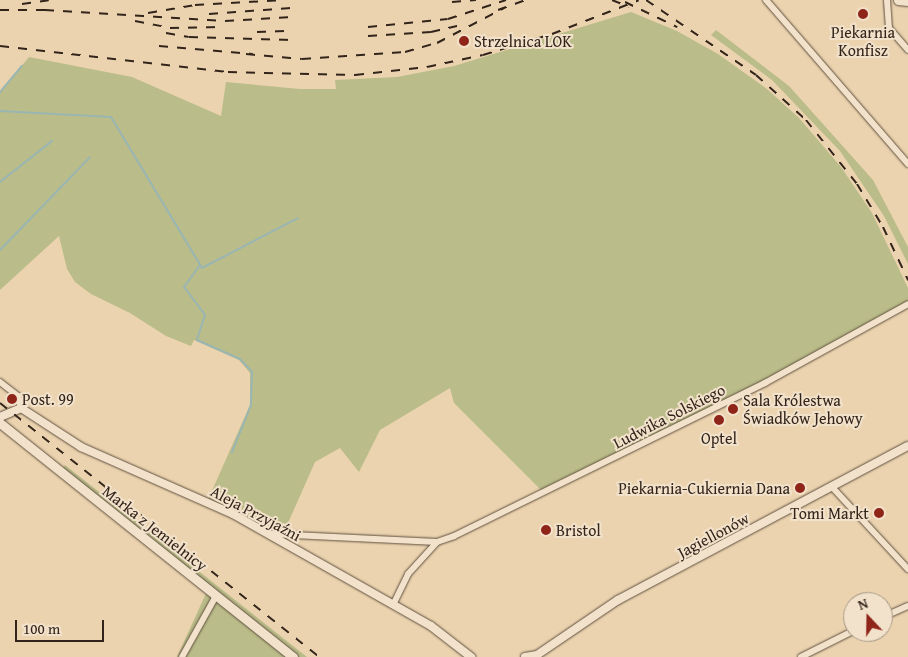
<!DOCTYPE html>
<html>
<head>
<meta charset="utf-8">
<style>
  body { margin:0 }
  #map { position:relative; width:908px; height:657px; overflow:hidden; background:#ebd3af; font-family:"Gentium Book Plus",serif }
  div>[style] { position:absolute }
  .green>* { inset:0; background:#babc89 }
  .stream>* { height:2px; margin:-1px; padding:0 1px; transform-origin:1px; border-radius:1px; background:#9ab6b3 }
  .roads { filter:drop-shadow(0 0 1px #60503f) drop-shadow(0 0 1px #60503f) }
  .minor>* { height:6px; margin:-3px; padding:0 3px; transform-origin:3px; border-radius:3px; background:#f2e2cb }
  .tertiary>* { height:8px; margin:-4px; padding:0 4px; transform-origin:4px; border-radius:4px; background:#f2e2cb }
  .secondary>* { height:9px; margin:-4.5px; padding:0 4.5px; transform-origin:4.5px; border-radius:4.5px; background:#f2e2cb }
  .rail>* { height:2px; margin-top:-1px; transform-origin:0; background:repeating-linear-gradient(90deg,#32241a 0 9px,transparent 0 18px) }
  .dots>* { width:14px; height:14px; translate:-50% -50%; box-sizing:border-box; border:2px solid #f2e2cb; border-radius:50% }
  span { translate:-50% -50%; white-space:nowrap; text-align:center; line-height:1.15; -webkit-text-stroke:4px #f2e2cb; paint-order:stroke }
  .poi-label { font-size:16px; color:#32241a }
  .left { translate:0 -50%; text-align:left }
  .right { translate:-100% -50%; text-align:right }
  .street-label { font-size:16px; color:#32241a }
  .north { position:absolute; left:843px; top:592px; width:50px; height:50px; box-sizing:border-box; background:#f2e2cb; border:1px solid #a59684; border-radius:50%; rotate:339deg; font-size:14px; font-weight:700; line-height:20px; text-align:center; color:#32241a }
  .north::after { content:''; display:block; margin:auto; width:18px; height:22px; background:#8f2418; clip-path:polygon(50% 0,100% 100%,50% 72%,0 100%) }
  .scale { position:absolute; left:15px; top:620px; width:89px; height:22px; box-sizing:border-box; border:2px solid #32241a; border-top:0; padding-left:6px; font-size:15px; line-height:18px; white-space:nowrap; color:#32241a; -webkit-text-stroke:4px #f2e2cb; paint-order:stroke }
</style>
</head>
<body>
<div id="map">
  <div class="green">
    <div style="clip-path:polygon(631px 12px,677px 31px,718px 54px,767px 89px,799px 118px,841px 167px,872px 213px,908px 288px,908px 302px,877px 323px,544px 493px,454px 403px,450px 388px,380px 430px,359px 472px,340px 448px,315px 462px,280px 541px,207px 502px,250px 405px,250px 373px,239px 360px,194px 340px,191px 346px,166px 336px,130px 313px,91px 294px,75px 282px,67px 269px,59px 236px,0 290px,0 92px,29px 57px,132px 77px,221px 116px,226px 82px,300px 89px,336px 89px,335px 80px,397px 77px,454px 66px)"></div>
    <div style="clip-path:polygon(716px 30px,789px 86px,873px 180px,908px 247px,908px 264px,884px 216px,840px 151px,772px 80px,711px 35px)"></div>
    <div style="clip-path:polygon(65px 465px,307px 657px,177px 657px,208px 589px,60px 472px)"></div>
  </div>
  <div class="stream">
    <div style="left:0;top:92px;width:34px;rotate:-50deg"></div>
    <div style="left:0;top:111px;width:111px;rotate:3.1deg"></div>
    <div style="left:111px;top:117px;width:176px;rotate:58.9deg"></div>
    <div style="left:202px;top:268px;width:108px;rotate:-27.5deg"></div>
    <div style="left:0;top:182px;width:66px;rotate:-38.3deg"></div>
    <div style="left:0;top:250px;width:129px;rotate:-45.9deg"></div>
    <div style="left:200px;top:265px;width:27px;rotate:126deg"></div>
    <div style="left:184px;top:287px;width:35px;rotate:53deg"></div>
    <div style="left:205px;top:315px;width:26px;rotate:108deg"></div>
    <div style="left:197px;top:340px;width:47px;rotate:23.8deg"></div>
    <div style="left:240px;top:359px;width:18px;rotate:47deg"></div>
    <div style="left:252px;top:372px;width:33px;rotate:92deg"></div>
    <div style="left:251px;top:405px;width:51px;rotate:112deg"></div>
  </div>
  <div class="roads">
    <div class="minor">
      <div style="left:766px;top:0;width:217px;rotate:49.1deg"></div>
      <div style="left:887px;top:0;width:28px;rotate:86deg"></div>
      <div style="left:889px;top:28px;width:29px;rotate:49deg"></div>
      <div style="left:0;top:382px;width:23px;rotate:38deg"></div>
      <div style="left:18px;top:396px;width:12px;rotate:76deg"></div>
      <div style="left:832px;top:487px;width:112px;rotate:47.2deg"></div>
      <div style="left:272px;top:534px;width:165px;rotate:2.8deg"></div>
      <div style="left:437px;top:542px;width:18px;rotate:-19deg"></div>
      <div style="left:454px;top:536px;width:347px;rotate:-26.2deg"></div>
      <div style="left:765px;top:383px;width:163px;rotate:-28.9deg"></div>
      <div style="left:393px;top:605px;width:34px;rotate:-64deg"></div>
      <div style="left:408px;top:574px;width:43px;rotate:-47.8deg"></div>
      <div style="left:883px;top:617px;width:27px;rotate:-24deg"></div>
      <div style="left:182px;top:657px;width:70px;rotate:-60.9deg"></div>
      <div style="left:801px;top:657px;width:58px;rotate:-26.6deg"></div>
    </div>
    <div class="tertiary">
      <div style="left:0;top:417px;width:23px;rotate:-23deg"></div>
      <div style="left:21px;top:408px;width:72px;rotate:33deg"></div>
      <div style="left:81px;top:447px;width:166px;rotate:23.8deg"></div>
      <div style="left:233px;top:514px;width:227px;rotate:29.5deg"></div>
      <div style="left:431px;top:626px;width:51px;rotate:37.8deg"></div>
      <div style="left:525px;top:657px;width:11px;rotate:-10deg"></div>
      <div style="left:534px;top:657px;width:102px;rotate:-34.2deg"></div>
      <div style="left:618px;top:600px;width:328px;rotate:-28deg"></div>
    </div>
    <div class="secondary">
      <div style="left:898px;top:0;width:10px;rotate:6deg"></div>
      <div style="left:0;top:423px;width:375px;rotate:38.6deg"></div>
    </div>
  </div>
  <div class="rail">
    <div style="left:612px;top:0;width:18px;rotate:22deg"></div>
    <div style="left:646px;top:0;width:133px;rotate:34.3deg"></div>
    <div style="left:756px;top:75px;width:67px;rotate:42deg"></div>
    <div style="left:806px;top:120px;width:82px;rotate:51.4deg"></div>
    <div style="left:857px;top:184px;width:50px;rotate:58.8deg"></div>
    <div style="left:883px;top:227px;width:59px;rotate:64.7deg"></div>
    <div style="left:452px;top:2px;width:24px;rotate:-5deg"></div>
    <div style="left:625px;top:2px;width:58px;rotate:25.7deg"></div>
    <div style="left:22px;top:4px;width:27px;rotate:-8deg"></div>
    <div style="left:0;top:10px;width:45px"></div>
    <div style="left:45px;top:10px;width:180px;rotate:3.5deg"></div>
    <div style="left:225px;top:21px;width:67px;rotate:-3.4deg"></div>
    <div style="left:498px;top:10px;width:30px;rotate:-20deg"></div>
    <div style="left:148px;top:13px;width:48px;rotate:-9.7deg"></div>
    <div style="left:195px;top:5px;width:89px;rotate:-3.2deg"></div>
    <div style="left:209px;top:14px;width:82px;rotate:-4.2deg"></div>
    <div style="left:135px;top:21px;width:36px;rotate:11deg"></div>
    <div style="left:170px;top:28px;width:52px;rotate:-1.1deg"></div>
    <div style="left:368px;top:27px;width:80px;rotate:-5.7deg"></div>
    <div style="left:448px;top:19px;width:61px;rotate:-18.1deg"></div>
    <div style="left:257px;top:32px;width:35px;rotate:-2deg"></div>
    <div style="left:166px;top:33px;width:23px;rotate:10deg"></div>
    <div style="left:189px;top:37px;width:104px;rotate:1.7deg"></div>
    <div style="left:368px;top:36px;width:63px;rotate:-3.6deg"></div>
    <div style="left:431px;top:32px;width:31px;rotate:-13deg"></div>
    <div style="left:0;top:46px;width:229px;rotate:6.5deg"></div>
    <div style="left:228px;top:72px;width:127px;rotate:1.4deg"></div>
    <div style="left:355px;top:75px;width:72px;rotate:-6.3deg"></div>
    <div style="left:427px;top:67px;width:57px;rotate:-12.1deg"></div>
    <div style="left:483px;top:55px;width:72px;rotate:-16.9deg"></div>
    <div style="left:552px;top:34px;width:93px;rotate:-21.3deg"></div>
    <div style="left:159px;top:46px;width:94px;rotate:4.9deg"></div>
    <div style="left:246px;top:54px;width:56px;rotate:5.1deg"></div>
    <div style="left:302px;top:59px;width:103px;rotate:-3.9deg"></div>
    <div style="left:405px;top:52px;width:33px;rotate:-16deg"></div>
    <div style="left:437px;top:43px;width:76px;rotate:-27.6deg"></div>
    <div style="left:0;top:403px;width:408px;rotate:38.5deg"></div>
  </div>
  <div class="dots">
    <div style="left:863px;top:14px;background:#8f2418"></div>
    <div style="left:464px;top:41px;background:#8f2418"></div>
    <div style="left:12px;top:399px;background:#8f2418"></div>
    <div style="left:733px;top:409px;background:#8f2418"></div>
    <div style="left:719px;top:420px;background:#8f2418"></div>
    <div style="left:800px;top:488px;background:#8f2418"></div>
    <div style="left:879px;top:513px;background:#8f2418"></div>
    <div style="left:546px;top:530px;background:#8f2418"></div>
  </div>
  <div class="poi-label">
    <span style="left:863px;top:41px">Piekarnia<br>Konfisz</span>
    <span class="left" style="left:474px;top:41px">Strzelnica LOK</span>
    <span class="left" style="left:22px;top:399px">Post. 99</span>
    <span class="left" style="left:743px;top:409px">Sala Królestwa<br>Świadków Jehowy</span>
    <span style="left:719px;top:438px">Optel</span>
    <span class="right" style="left:790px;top:488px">Piekarnia-Cukiernia Dana</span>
    <span class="right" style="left:869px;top:513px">Tomi Markt</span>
    <span class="left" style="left:556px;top:530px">Bristol</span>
  </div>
  <div class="street-label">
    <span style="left:669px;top:416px;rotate:-27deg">Ludwika Solskiego</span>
    <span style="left:256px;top:513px;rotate:28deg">Aleja Przyjaźni</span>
    <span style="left:155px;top:528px;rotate:38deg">Marka z Jemielnicy</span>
    <span style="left:713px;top:535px;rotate:-28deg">Jagiellonów</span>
  </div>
  <div class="north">N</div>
  <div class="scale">100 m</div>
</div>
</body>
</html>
